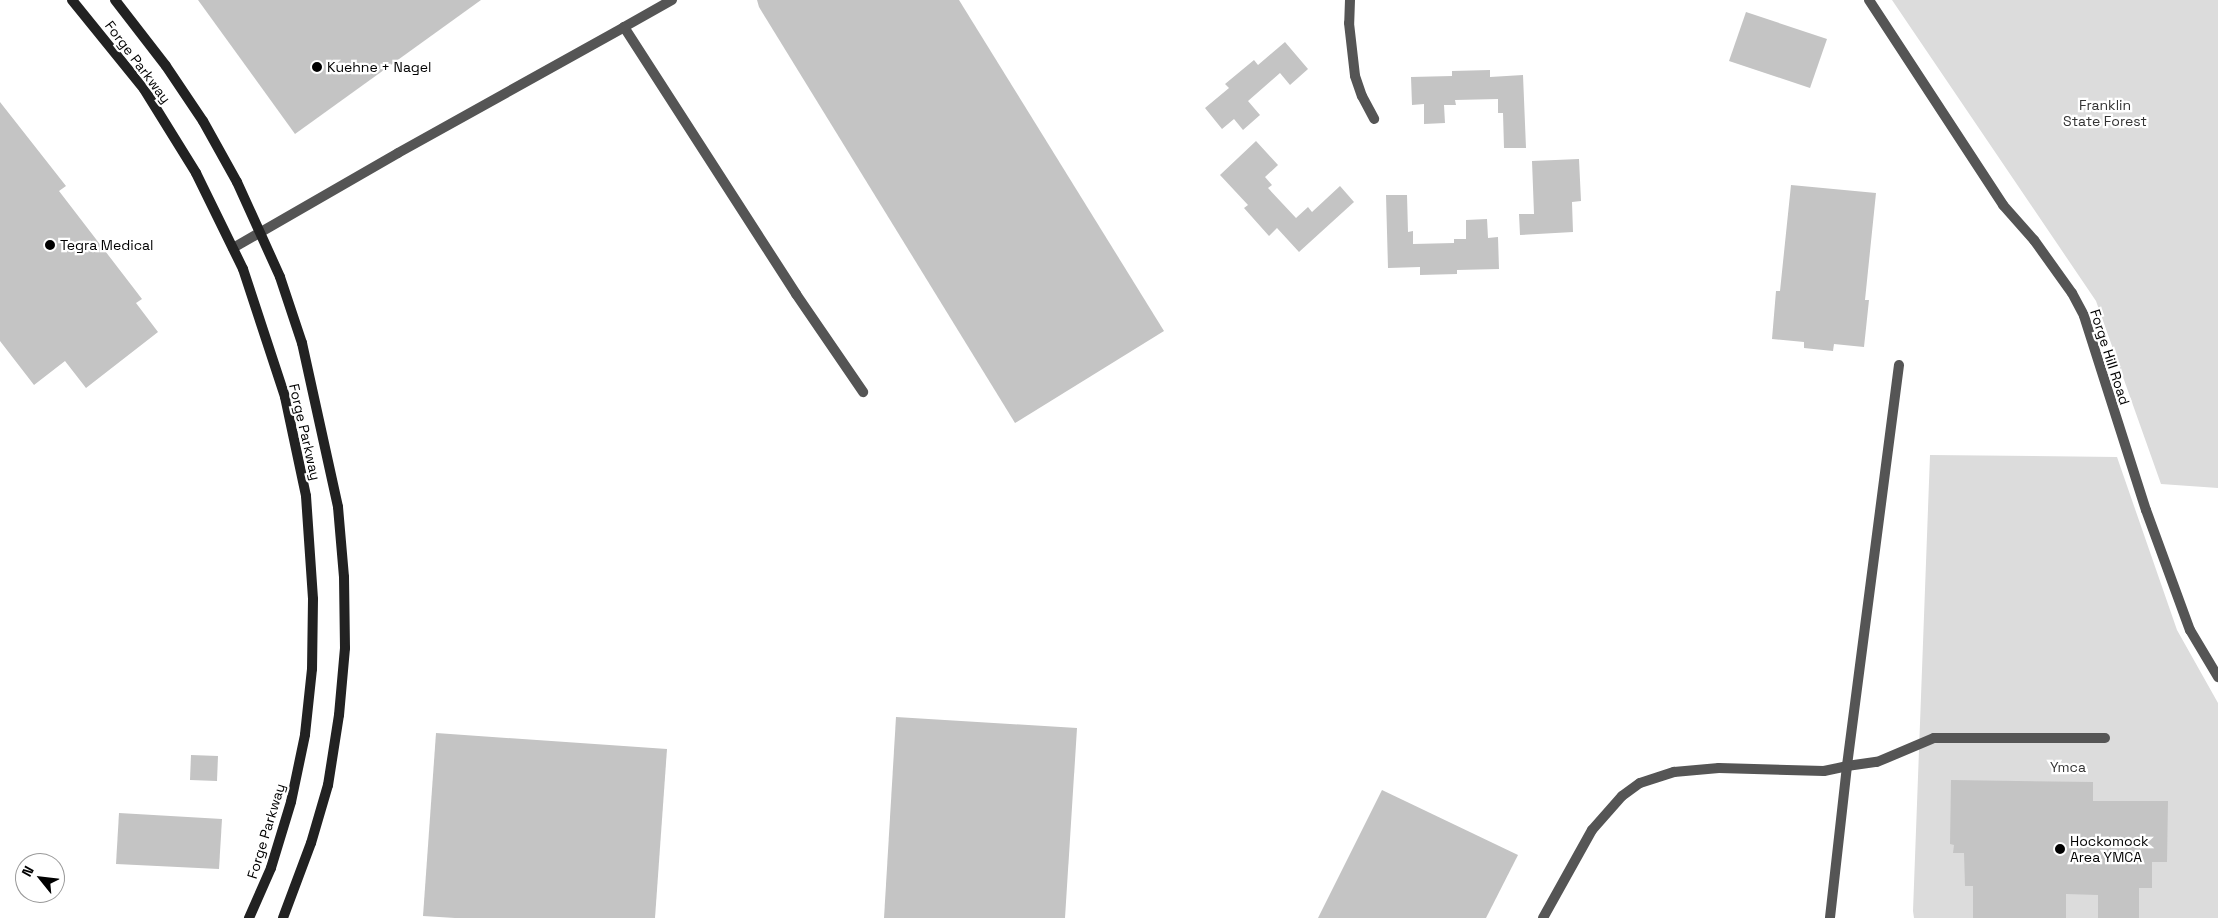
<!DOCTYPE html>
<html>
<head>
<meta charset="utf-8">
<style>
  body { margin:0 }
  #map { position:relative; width:2218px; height:918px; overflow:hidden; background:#fff; font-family:"Space Grotesk",sans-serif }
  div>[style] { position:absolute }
  .green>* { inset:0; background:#dcdcdc }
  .building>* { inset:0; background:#c4c4c4 }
  .street>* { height:10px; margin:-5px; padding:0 5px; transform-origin:5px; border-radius:5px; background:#555 }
  .secondary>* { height:10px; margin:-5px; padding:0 5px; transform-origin:5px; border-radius:5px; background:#222 }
  .dots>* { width:14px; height:14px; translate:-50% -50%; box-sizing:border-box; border:2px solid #fff; border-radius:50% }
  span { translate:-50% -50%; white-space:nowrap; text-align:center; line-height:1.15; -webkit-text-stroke:4.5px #fff; paint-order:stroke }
  .street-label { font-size:14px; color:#000 }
  .poi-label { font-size:14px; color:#000 }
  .left { translate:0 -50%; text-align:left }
  .park-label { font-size:14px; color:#333 }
  .north { position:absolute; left:15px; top:853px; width:50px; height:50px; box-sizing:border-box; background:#fff; border:1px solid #999; border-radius:50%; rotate:299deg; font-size:14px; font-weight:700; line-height:20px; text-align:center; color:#000 }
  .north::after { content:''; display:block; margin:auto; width:18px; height:22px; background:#000; clip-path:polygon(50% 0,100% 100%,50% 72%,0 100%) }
</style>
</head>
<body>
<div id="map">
  <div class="green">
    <div style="clip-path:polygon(1892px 0,2218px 0,2218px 488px,2161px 484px,2096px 301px)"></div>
    <div style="clip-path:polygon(1930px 455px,2117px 457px,2177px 630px,2218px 703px,2218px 918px,1914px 918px,1913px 911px)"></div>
  </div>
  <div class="building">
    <div style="clip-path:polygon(198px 0,481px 0,295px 134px)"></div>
    <div style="clip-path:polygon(757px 0,959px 0,1164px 331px,1015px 423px,759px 7px)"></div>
    <div style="clip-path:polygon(1746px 12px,1827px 39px,1810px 88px,1729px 61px)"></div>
    <div style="clip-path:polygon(1285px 42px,1308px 69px,1290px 85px,1280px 73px,1248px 101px,1260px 115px,1243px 130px,1234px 119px,1222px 129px,1205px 108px,1229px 88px,1225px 84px,1254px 60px,1258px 65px)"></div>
    <div style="clip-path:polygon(1490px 70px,1490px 77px,1523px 75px,1526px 148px,1504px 148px,1503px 113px,1498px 113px,1498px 99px,1455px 100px,1456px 105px,1444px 105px,1445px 123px,1424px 124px,1424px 104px,1412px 105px,1411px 77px,1452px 76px,1452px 71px)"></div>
    <div style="clip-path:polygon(0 102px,66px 186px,59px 191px,142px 299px,136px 303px,158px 332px,86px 388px,65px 361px,34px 385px,0 341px)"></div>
    <div style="clip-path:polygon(1256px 141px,1278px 165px,1265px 177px,1272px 185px,1268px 188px,1296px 218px,1308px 207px,1312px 212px,1340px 186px,1354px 202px,1299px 252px,1277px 228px,1269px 236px,1244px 208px,1248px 205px,1220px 175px)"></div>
    <div style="clip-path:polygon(1579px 159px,1581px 201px,1572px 202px,1573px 232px,1520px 235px,1519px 214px,1534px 214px,1532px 161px)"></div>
    <div style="clip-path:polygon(1791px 185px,1876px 193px,1865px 300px,1869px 300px,1864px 347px,1834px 344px,1833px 351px,1804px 348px,1804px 342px,1772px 339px,1776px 291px,1780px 291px)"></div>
    <div style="clip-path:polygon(1386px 195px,1407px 195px,1408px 232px,1413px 231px,1413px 244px,1454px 243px,1454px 239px,1466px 239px,1466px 220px,1487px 219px,1488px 238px,1498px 237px,1499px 269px,1457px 270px,1457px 274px,1420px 275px,1420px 267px,1388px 268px)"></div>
    <div style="clip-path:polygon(896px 717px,1077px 728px,1065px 918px,884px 918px)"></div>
    <div style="clip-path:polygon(436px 733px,667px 749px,655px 918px,455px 918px,423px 916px)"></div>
    <div style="clip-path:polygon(191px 755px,218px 756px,217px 781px,190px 780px)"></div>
    <div style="clip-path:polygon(1951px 780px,2093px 782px,2093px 801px,2168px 801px,2167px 862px,2152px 862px,2152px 888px,2139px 888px,2139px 918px,2098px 918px,2098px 895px,2066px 894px,2066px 918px,1973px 918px,1973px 886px,1965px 886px,1964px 853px,1953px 853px,1954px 845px,1950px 844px)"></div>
    <div style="clip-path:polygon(1382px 790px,1518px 855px,1486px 918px,1318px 918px)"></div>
    <div style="clip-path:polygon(119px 813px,222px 819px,219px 869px,116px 864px)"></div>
  </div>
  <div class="street">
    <div style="left:672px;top:0;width:55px;rotate:150.6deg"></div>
    <div style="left:624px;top:27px;width:318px;rotate:57.2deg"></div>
    <div style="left:796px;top:294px;width:119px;rotate:55.6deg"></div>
    <div style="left:1350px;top:0;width:23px;rotate:92deg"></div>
    <div style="left:1349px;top:23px;width:53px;rotate:83.5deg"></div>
    <div style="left:1355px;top:76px;width:21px;rotate:71deg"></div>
    <div style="left:1362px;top:96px;width:26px;rotate:62deg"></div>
    <div style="left:1869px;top:0;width:245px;rotate:56.8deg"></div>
    <div style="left:2003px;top:205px;width:47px;rotate:48.5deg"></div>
    <div style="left:2034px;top:240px;width:65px;rotate:54.4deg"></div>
    <div style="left:2072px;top:293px;width:26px;rotate:62deg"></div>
    <div style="left:2084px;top:316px;width:204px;rotate:72.3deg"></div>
    <div style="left:2146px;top:510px;width:128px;rotate:69.9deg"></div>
    <div style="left:2190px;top:630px;width:55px;rotate:59.2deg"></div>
    <div style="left:233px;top:248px;width:190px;rotate:-29.9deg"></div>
    <div style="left:398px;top:153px;width:259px;rotate:-29.1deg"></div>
    <div style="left:1899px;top:365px;width:404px;rotate:97.4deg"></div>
    <div style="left:1847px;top:766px;width:30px;rotate:-8deg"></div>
    <div style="left:1877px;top:762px;width:62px;rotate:-22.8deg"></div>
    <div style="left:1934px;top:738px;width:171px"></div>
    <div style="left:1543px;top:918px;width:101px;rotate:-60.9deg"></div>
    <div style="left:1592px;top:830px;width:45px;rotate:-48.6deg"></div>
    <div style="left:1622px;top:796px;width:22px;rotate:-36deg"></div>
    <div style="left:1640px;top:783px;width:36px;rotate:-18deg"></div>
    <div style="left:1674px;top:772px;width:45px;rotate:-5.1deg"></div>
    <div style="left:1719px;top:768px;width:105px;rotate:1.6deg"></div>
    <div style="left:1824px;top:771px;width:24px;rotate:-12deg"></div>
    <div style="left:1847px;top:766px;width:153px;rotate:96.4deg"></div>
  </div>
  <div class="secondary">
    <div style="left:72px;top:0;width:114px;rotate:51deg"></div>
    <div style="left:144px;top:89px;width:99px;rotate:58.2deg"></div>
    <div style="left:196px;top:173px;width:107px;rotate:63.9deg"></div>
    <div style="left:243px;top:269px;width:135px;rotate:71.8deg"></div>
    <div style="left:285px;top:397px;width:101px;rotate:78deg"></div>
    <div style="left:306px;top:496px;width:103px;rotate:86.1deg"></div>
    <div style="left:313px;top:599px;width:70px;rotate:90.8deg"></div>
    <div style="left:312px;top:669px;width:66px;rotate:96.1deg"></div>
    <div style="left:305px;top:735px;width:68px;rotate:101.8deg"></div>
    <div style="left:291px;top:802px;width:69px;rotate:106.9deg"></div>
    <div style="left:271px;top:868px;width:55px;rotate:113.7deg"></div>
    <div style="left:115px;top:0;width:83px;rotate:52.3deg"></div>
    <div style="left:166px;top:66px;width:66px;rotate:56.1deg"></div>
    <div style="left:203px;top:121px;width:70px;rotate:60.9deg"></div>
    <div style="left:237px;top:182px;width:104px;rotate:65.6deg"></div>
    <div style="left:280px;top:277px;width:70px;rotate:71.6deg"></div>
    <div style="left:302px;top:343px;width:168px;rotate:77.6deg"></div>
    <div style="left:338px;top:507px;width:70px;rotate:85.1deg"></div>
    <div style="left:344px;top:577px;width:71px;rotate:89.2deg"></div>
    <div style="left:345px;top:648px;width:67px;rotate:95.1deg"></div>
    <div style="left:339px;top:715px;width:71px;rotate:98.9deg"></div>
    <div style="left:328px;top:785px;width:60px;rotate:106.3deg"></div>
    <div style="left:311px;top:843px;width:80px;rotate:110.5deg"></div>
  </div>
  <div class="dots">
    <div style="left:317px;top:67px;background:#000"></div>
    <div style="left:50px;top:245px;background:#000"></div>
    <div style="left:2060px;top:849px;background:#000"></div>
  </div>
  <div class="street-label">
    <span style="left:138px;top:62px;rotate:53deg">Forge Parkway</span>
    <span style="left:2110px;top:357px;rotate:72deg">Forge Hill Road</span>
    <span style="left:305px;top:432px;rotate:77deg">Forge Parkway</span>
    <span style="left:266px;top:831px;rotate:-73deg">Forge Parkway</span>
  </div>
  <div class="poi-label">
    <span class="left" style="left:327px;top:67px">Kuehne + Nagel</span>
    <span class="left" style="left:60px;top:245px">Tegra Medical</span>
    <span class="left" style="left:2070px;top:849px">Hockomock<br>Area YMCA</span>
  </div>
  <div class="park-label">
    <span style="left:2105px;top:113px">Franklin<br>State Forest</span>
    <span style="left:2068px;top:767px">Ymca</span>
  </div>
  <div class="north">N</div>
</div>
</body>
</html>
